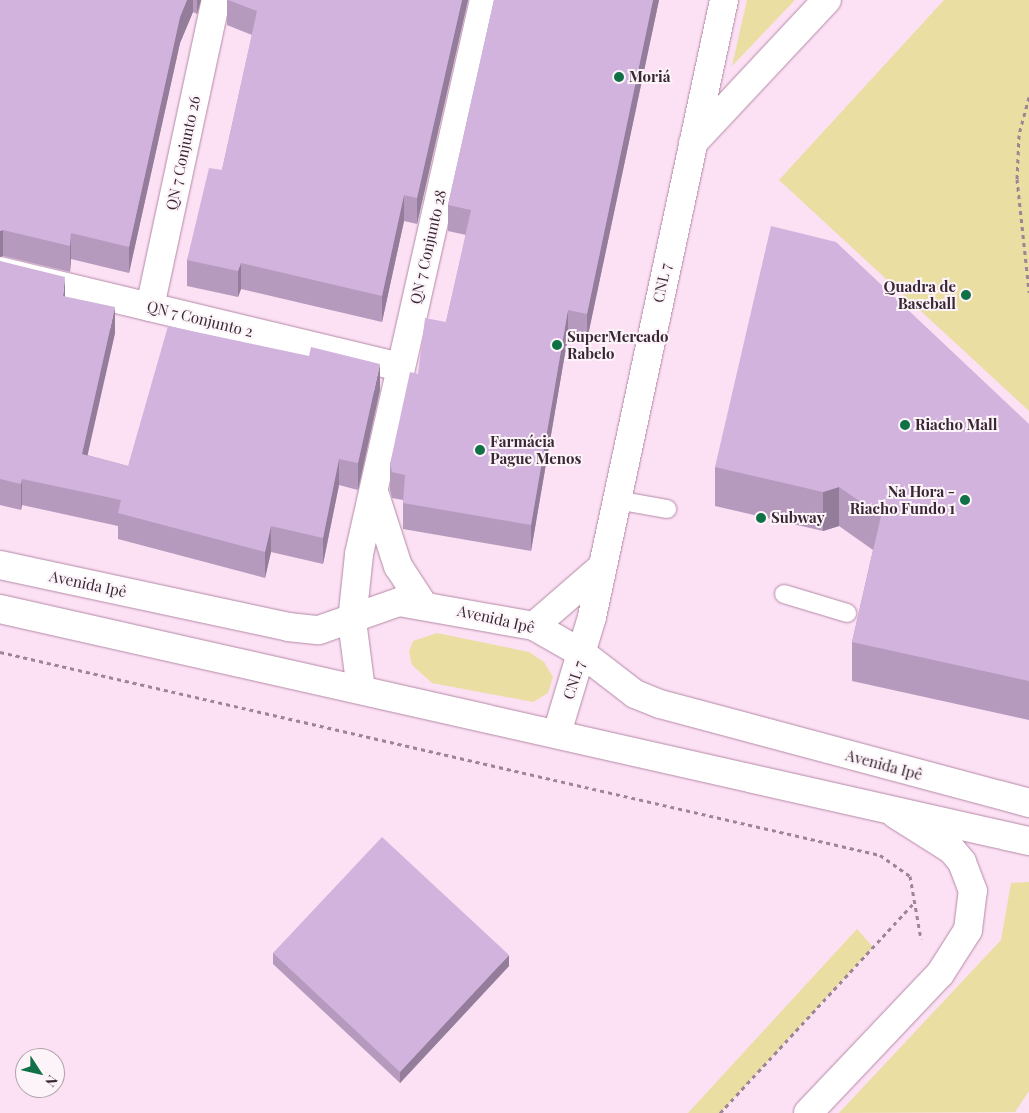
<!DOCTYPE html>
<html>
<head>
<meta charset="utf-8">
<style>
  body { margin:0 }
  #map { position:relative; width:1029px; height:1113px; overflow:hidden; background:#fce0f3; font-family:"Playfair Display",serif }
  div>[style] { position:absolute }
  .green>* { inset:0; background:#eadea3 }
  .path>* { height:3px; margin-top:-1.5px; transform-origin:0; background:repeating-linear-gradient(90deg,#9c8595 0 4px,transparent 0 8px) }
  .roads { filter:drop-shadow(0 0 1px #b489a7) drop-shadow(0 0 1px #b489a7) }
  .lane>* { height:18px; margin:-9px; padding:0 9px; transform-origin:9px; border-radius:9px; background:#fff }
  .street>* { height:28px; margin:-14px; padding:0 14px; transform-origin:14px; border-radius:14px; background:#fff }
  .secondary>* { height:28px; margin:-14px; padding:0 14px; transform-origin:14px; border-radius:14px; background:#fff }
  .wall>* { inset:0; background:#b59abe }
  .shaded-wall>* { inset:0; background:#937d9b }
  .building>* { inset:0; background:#d2b3dd }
  .dots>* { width:14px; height:14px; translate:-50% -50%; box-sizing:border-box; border:2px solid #fdf4fa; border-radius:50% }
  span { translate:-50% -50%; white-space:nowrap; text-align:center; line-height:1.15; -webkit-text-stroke:4px #fdf4fa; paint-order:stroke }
  .poi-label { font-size:15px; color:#392733; font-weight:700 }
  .left { translate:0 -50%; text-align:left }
  .right { translate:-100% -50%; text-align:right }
  .street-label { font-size:15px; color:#392733 }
  .north { position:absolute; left:15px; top:1048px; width:50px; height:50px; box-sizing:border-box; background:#fdf4fa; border:1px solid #afa2aa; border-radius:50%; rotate:125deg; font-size:14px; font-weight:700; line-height:20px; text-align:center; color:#392733 }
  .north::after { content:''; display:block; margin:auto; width:18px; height:22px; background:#107146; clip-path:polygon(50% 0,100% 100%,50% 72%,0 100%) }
</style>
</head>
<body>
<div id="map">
  <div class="green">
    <div style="clip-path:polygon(747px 0,795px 0,732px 66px)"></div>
    <div style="clip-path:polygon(944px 0,1029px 0,1029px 411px,779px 180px)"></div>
    <div style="clip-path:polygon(437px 633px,529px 652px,544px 662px,553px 677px,548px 693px,533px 702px,432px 683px,412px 665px,409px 652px,413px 641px)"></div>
    <div style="clip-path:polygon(1029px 882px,1029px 1091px,1015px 1112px,839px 1113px,1001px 940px,1011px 883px)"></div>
    <div style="clip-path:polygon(857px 929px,873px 947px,720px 1113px,688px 1113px)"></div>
  </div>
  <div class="path">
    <div style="left:1029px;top:97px;width:39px;rotate:105deg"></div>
    <div style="left:1019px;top:135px;width:44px;rotate:92.6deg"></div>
    <div style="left:1017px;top:179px;width:114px;rotate:83.9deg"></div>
    <div style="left:0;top:652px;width:903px;rotate:12.99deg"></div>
    <div style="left:880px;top:855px;width:37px;rotate:35deg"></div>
    <div style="left:910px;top:876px;width:64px;rotate:80.1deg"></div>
    <div style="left:720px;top:1113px;width:286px;rotate:-47.3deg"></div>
  </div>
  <div class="roads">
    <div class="lane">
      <div style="left:616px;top:500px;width:52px;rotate:10deg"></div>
      <div style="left:784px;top:594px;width:66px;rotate:16.8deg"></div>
    </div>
    <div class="street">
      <div style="left:693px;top:143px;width:196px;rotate:-46.9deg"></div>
      <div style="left:0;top:271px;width:412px;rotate:13.5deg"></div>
      <div style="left:150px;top:307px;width:314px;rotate:-77.9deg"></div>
      <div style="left:375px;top:495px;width:75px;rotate:72.1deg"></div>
      <div style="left:398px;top:566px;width:44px;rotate:57deg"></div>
      <div style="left:534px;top:626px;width:90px;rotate:-40.9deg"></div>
      <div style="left:361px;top:690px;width:70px;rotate:-97.4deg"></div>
      <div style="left:352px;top:621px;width:67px;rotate:-84deg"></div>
      <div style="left:359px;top:554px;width:568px;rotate:-77.29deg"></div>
      <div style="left:557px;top:733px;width:121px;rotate:-73.2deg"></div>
      <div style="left:592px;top:617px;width:631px;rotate:-77.92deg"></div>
      <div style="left:808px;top:1113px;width:192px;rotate:-46.5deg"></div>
      <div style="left:940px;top:974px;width:52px;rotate:-57.5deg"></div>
      <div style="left:968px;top:930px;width:39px;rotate:-83deg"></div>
      <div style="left:973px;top:891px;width:31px;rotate:-111deg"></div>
      <div style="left:962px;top:862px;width:16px;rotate:-130deg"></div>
      <div style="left:952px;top:850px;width:67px;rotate:-147.7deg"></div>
    </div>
    <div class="secondary">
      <div style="left:0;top:565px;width:295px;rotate:12.1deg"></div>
      <div style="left:288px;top:627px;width:31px;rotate:6deg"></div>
      <div style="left:319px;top:630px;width:85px;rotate:-19.3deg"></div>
      <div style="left:399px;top:602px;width:137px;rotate:10.1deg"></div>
      <div style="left:534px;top:626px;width:56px;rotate:29.7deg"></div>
      <div style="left:583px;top:654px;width:66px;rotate:37.6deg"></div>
      <div style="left:635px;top:694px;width:27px;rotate:22deg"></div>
      <div style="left:660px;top:704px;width:382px;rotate:15deg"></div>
      <div style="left:0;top:609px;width:1055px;rotate:12.71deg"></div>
    </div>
  </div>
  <div class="wall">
    <div style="clip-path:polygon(0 0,201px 0,197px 14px,193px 12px,180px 43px,129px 273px,71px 259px,70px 272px,3px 256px,0 257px)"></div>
    <div style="clip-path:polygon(227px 0,468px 0,417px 224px,404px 221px,382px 322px,241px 289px,238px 297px,187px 286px,187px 260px,222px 170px,252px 35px,227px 25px)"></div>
    <div style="clip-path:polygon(494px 0,659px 0,587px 340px,568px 336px,531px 551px,403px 529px,403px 500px,392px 498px,390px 490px,390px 464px,418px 374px,446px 322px,466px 235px,448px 231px,448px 205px)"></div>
    <div style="clip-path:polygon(0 261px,65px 297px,115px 333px,87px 455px,128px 466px,380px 390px,358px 490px,339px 485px,323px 564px,271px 552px,265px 578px,118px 539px,118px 526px,22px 505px,21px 510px,0 505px)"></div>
    <div style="clip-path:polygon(1029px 424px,1029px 720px,852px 681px,852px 642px,873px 550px,839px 526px,823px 531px,715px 506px,715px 467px)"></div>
    <div style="clip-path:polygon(273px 953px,509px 966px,400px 1083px,273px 964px)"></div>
  </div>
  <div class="shaded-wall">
    <div style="clip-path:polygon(187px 0,193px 0,193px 12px,180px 43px,129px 273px,129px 247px,180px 17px)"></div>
    <div style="clip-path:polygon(197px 0,201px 0,197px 14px)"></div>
    <div style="clip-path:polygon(462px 0,468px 0,417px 224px,417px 198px)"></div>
    <div style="clip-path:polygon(653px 0,659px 0,587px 340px,587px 314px)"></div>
    <div style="clip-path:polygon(404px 195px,404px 221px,382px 322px,382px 296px)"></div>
    <div style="clip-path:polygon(3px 230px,3px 256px,0 257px,0 231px)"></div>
    <div style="clip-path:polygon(71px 233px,71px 259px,70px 272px,70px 246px)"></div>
    <div style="clip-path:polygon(241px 263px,241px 289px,238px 297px,238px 271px)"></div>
    <div style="clip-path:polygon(65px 277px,65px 303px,63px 296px)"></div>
    <div style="clip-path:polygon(115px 307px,115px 333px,82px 480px,82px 454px)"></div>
    <div style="clip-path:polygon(568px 310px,568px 336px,531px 551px,531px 525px)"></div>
    <div style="clip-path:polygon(380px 364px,380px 390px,358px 490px,358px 463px)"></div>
    <div style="clip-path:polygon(339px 459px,339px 485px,323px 564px,323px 538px)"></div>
    <div style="clip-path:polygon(22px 479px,22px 505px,21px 510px,21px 484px)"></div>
    <div style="clip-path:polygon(839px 487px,839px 526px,823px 531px,823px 492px)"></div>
    <div style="clip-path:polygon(271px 526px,271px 552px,265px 578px,265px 552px)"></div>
    <div style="clip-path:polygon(509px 955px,509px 966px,400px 1083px,400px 1072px)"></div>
  </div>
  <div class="building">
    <div style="clip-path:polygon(0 0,187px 0,180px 17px,129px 247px,71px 233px,70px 246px,3px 230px,0 231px)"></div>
    <div style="clip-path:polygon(228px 0,462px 0,417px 198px,404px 195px,382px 296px,241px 263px,238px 271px,187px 260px,209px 168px,222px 170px,257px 11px)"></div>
    <div style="clip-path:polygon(494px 0,653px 0,587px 314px,568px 310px,531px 525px,403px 503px,405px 475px,392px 472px,390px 464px,410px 372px,418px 374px,425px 318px,446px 322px,471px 210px,448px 205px)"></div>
    <div style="clip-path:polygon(771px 226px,836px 242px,1029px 424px,1029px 681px,852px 642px,881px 516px,839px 487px,823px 492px,715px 467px)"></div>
    <div style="clip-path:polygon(0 261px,65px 277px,63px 296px,115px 307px,82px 454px,128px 466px,168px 326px,309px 356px,311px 347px,380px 364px,358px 463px,339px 459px,323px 538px,271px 526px,265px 552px,118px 513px,121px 500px,22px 479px,21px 484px,0 479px)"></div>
    <div style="clip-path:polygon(382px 837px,509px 955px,400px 1072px,273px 953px)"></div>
  </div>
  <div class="dots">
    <div style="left:619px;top:77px;background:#107146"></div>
    <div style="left:966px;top:295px;background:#107146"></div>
    <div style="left:557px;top:345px;background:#107146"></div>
    <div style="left:905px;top:425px;background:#107146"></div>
    <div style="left:480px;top:450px;background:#107146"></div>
    <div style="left:965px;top:500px;background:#107146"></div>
    <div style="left:761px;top:518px;background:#107146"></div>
  </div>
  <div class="poi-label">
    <span class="left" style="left:629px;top:77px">Moriá</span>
    <span class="right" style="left:956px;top:295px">Quadra de<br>Baseball</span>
    <span class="left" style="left:567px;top:345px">SuperMercado<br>Rabelo</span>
    <span class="left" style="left:915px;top:425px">Riacho Mall</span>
    <span class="left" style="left:490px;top:450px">Farmácia<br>Pague Menos</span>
    <span class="right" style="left:955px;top:500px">Na Hora -<br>Riacho Fundo 1</span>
    <span class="left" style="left:771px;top:518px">Subway</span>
  </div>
  <div class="street-label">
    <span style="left:183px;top:153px;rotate:-78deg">QN 7 Conjunto 26</span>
    <span style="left:428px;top:247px;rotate:-77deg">QN 7 Conjunto 28</span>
    <span style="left:662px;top:283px;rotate:-78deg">CNL 7</span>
    <span style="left:200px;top:319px;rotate:14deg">QN 7 Conjunto 2</span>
    <span style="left:88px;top:584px;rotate:12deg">Avenida Ipê</span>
    <span style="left:496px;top:619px;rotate:13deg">Avenida Ipê</span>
    <span style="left:574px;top:680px;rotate:-72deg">CNL 7</span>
    <span style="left:884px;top:765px;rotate:15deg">Avenida Ipê</span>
  </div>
  <div class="north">N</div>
</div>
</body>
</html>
